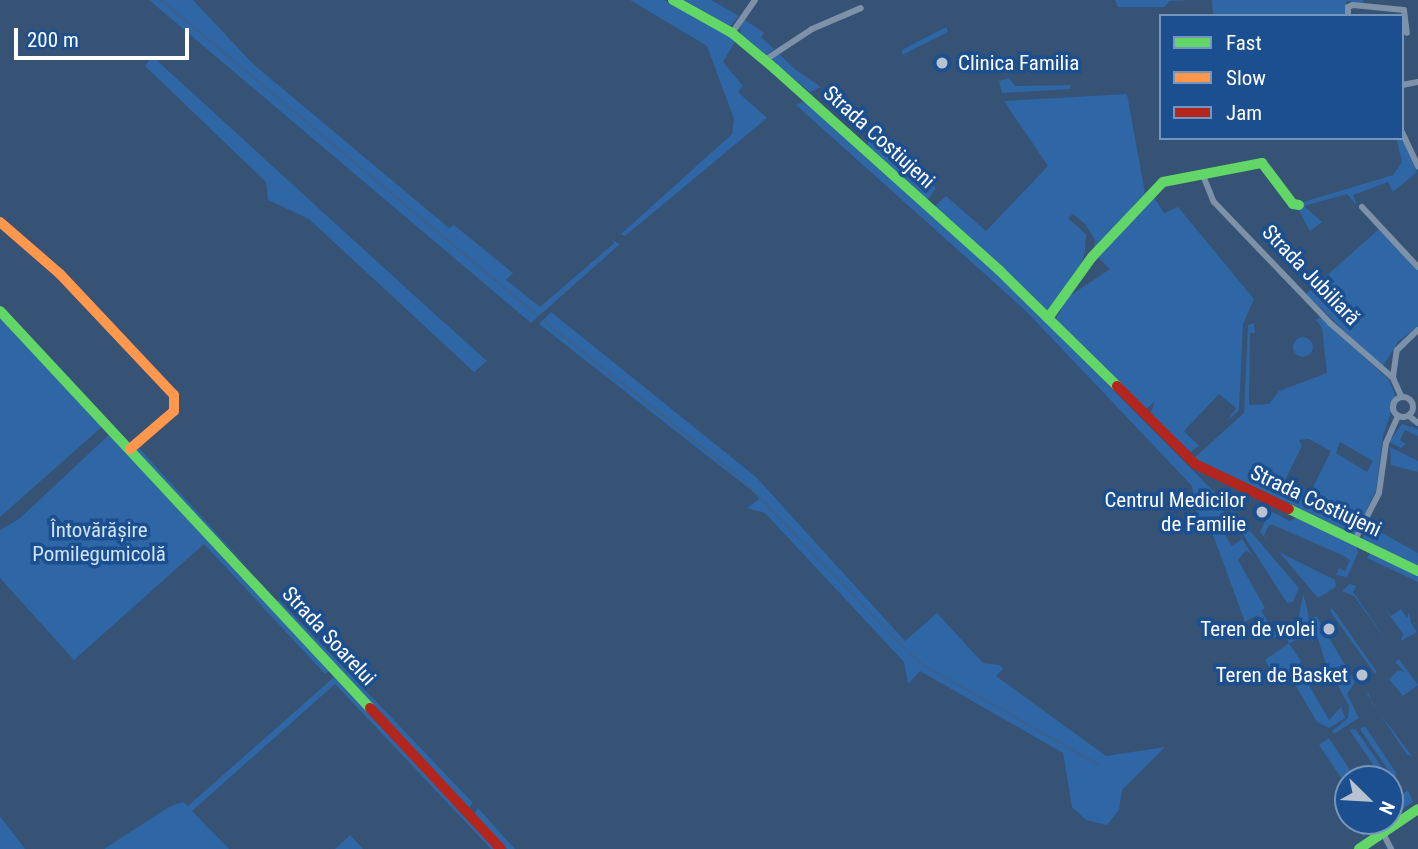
<!DOCTYPE html>
<html>
<head>
<meta charset="utf-8">
<style>
  body { margin:0 }
  #map { position:relative; width:1418px; height:849px; overflow:hidden; background:#365274; font-family:"Roboto Condensed",sans-serif }
  div>[style] { position:absolute }
  .green>* { inset:0; background:#2f66a5 }
  .round { border-radius:50% }
  .stream>* { height:2px; margin:-1px; padding:0 1px; transform-origin:1px; border-radius:1px; background:#3b618d }
  .street>* { height:6px; margin:-3px; padding:0 3px; transform-origin:3px; border-radius:3px; background:#7d92a8 }
  .street>.ring { margin:-3px; padding:0; box-sizing:content-box; background:none; border:6px solid #7d92a8; border-radius:50% }
  .fast>* { height:10px; margin:-5px; padding:0 5px; transform-origin:5px; border-radius:5px; background:#63d668 }
  .slow>* { height:10px; margin:-5px; padding:0 5px; transform-origin:5px; border-radius:5px; background:#ff974d }
  .jam>* { height:10px; margin:-5px; padding:0 5px; transform-origin:5px; border-radius:5px; background:#b3261e }
  .dots>* { width:19px; height:19px; translate:-50% -50%; box-sizing:border-box; border:4px solid #1b4f8f; border-radius:50% }
  span { translate:-50% -50%; white-space:nowrap; text-align:center; line-height:1.15; -webkit-text-stroke:7px #1b4f8f; paint-order:stroke }
  .poi-label { font-size:21px; color:#fff }
  .left { translate:0 -50%; text-align:left }
  .right { translate:-100% -50%; text-align:right }
  .street-label { font-size:21px; color:#fff }
  .park-label { font-size:21px; color:#cfe3fa }
  .legend { position:absolute; left:1159px; top:14px; width:245px; height:126px; box-sizing:border-box; background:#1b4f8f; border:2px solid #7695bc; margin:0; padding:9px 12px; list-style:none; font-size:21px; color:#fff }
  .legend li { display:flex; align-items:center; gap:14px; height:35px }
  .legend b { width:35px; border:2px solid #7695bc }
  .north { position:absolute; left:1334px; top:765px; width:70px; height:70px; box-sizing:border-box; background:#1b4f8f; border:2px solid #7695bc; border-radius:50%; rotate:114deg; font-size:19px; font-weight:700; line-height:28px; text-align:center; color:#fff }
  .north::after { content:''; display:block; margin:auto; width:24px; height:32px; background:#b9c2ce; clip-path:polygon(50% 0,100% 100%,50% 72%,0 100%) }
  .scale { position:absolute; left:14px; top:28px; width:175px; height:32px; box-sizing:border-box; border:4px solid #fff; border-top:0; padding-left:9px; font-size:21px; line-height:24px; white-space:nowrap; color:#fff; -webkit-text-stroke:5px #1b4f8f; paint-order:stroke }
</style>
</head>
<body>
<div id="map">
  <div class="green">
    <div style="clip-path:polygon(149px 0,193px 0,252px 63px,449px 228px,454px 225px,513px 273px,506px 280px,540px 307px,614px 243px,612px 240px,620px 244px,531px 323px)"></div>
    <div style="clip-path:polygon(630px 0,664px 0,736px 40px,723px 62px,743px 86px,738px 92px,767px 118px,625px 236px,621px 234px,732px 134px,734px 119px,707px 46px)"></div>
    <div style="clip-path:polygon(684px 0,711px 0,739px 16px,730px 26px)"></div>
    <div style="clip-path:polygon(1115px 0,1189px 0,1170px 1px,1164px 7px,1118px 7px)"></div>
    <div style="clip-path:polygon(1212px 0,1363px 0,1364px 3px,1346px 1px,1346px 16px,1213px 16px)"></div>
    <div style="clip-path:polygon(742px 18px,764px 33px,761px 37px,774px 49px,766px 55px,740px 33px)"></div>
    <div style="clip-path:polygon(946px 27px,948px 32px,902px 55px,902px 50px)"></div>
    <div style="clip-path:polygon(778px 53px,796px 70px,821px 87px,810px 92px,771px 59px)"></div>
    <div style="clip-path:polygon(152px 56px,417px 298px,487px 361px,474px 372px,309px 219px,268px 200px,266px 182px,145px 66px)"></div>
    <div style="clip-path:polygon(1009px 78px,1015px 86px,1070px 85px,1071px 89px,1002px 93px,999px 81px)"></div>
    <div style="clip-path:polygon(1127px 94px,1145px 193px,1094px 251px,1095px 240px,1085px 224px,1073px 214px,1068px 218px,1086px 234px,1085px 251px,1081px 266px,1046px 312px,934px 207px,946px 196px,986px 231px,1048px 166px,1004px 101px)"></div>
    <div style="clip-path:polygon(804px 101px,976px 252px,1241px 519px,1227px 508px,1219px 516px,1198px 518px,1192px 486px,1025px 310px,796px 105px)"></div>
    <div style="clip-path:polygon(870px 133px,936px 188px,927px 201px,867px 148px)"></div>
    <div style="clip-path:polygon(1396px 138px,1402px 138px,1417px 172px,1393px 192px,1388px 182px,1353px 195px,1357px 206px,1347px 194px,1304px 206px,1322px 222px,1310px 231px,1298px 209px,1300px 203px,1393px 175px,1402px 162px)"></div>
    <div style="clip-path:polygon(1158px 188px,1161px 192px,1153px 196px,1164px 213px,1178px 207px,1254px 299px,1243px 324px,1239px 410px,1227px 421px,1236px 408px,1219px 394px,1184px 431px,1199px 446px,1191px 452px,1150px 415px,1155px 401px,1145px 410px,1056px 319px,1068px 297px,1110px 269px,1097px 256px)"></div>
    <div style="clip-path:polygon(1380px 228px,1418px 270px,1418px 326px,1398px 342px,1382px 368px,1306px 294px)"></div>
    <div style="clip-path:polygon(551px 312px,756px 477px,905px 641px,937px 613px,983px 663px,1000px 665px,1003px 669px,996px 676px,1106px 756px,1165px 747px,1122px 790px,1119px 810px,1107px 825px,1086px 820px,1072px 807px,1063px 753px,920px 671px,908px 684px,904px 662px,765px 513px,747px 508px,759px 499px,756px 494px,539px 324px)"></div>
    <div style="clip-path:polygon(0 314px,104px 425px,0 517px)"></div>
    <div style="clip-path:polygon(evenodd,1320px 317px,1389px 380px,1396px 397px,1383px 436px,1376px 490px,1355px 535px,1194px 458px,1244px 413px,1248px 325px,1254px 323px,1255px 333px,1250px 333px,1249px 405px,1269px 404px,1279px 391px,1327px 373px,1322px 328px,1316px 320px,1320px 317px,1309px 439px,1331px 451px,1310px 493px,1285px 480px,1302px 446px,1299px 440px,1309px 439px,1320px 317px,1340px 442px,1373px 461px,1367px 472px,1336px 453px,1340px 442px)"></div>
    <div class="round" style="left:1293px;top:337px;width:20px;height:20px"></div>
    <div style="clip-path:polygon(1402px 424px,1418px 429px,1418px 436px,1405px 430px,1400px 440px,1406px 444px,1401px 448px,1389px 442px)"></div>
    <div style="clip-path:polygon(111px 433px,331px 670px,325px 674px,204px 544px,74px 660px,0 578px,0 530px,19px 519px)"></div>
    <div style="clip-path:polygon(1390px 447px,1418px 461px,1418px 472px,1391px 465px)"></div>
    <div style="clip-path:polygon(139px 448px,251px 571px,135px 452px)"></div>
    <div style="clip-path:polygon(1270px 511px,1290px 521px,1297px 517px,1356px 544px,1358px 553px,1347px 577px,1336px 575px,1339px 568px,1345px 571px,1350px 560px,1344px 556px,1273px 525px,1269px 525px,1264px 535px,1269px 541px,1260px 532px)"></div>
    <div style="clip-path:polygon(1206px 516px,1217px 518px,1222px 526px,1227px 522px,1232px 527px,1224px 533px,1232px 546px,1242px 539px,1253px 556px,1246px 550px,1238px 560px,1265px 608px,1261px 611px,1278px 636px,1273px 638px,1258px 615px,1245px 622px)"></div>
    <div style="clip-path:polygon(1244px 524px,1299px 588px,1293px 602px,1287px 603px,1241px 531px)"></div>
    <div style="clip-path:polygon(1366px 524px,1418px 553px,1418px 568px,1362px 540px)"></div>
    <div style="clip-path:polygon(1279px 552px,1335px 580px,1336px 587px,1318px 598px)"></div>
    <div style="clip-path:polygon(1371px 552px,1418px 576px,1418px 582px,1367px 558px)"></div>
    <div style="clip-path:polygon(1350px 584px,1356px 586px,1353px 592px,1393px 650px,1354px 596px,1342px 591px)"></div>
    <div style="clip-path:polygon(1303px 594px,1307px 608px,1313px 643px,1298px 621px)"></div>
    <div style="clip-path:polygon(1378px 599px,1391px 616px,1401px 609px,1407px 618px,1409px 612px,1411px 624px,1418px 622px,1412px 625px,1417px 632px,1401px 641px,1403px 634px)"></div>
    <div style="clip-path:polygon(279px 600px,473px 803px,469px 808px,277px 601px)"></div>
    <div style="clip-path:polygon(1332px 608px,1377px 672px,1375px 674px,1330px 611px)"></div>
    <div style="clip-path:polygon(1311px 617px,1317px 617px,1355px 682px,1347px 694px,1359px 718px,1334px 734px,1332px 731px,1348px 718px,1349px 706px,1325px 661px)"></div>
    <div style="clip-path:polygon(1295px 631px,1305px 637px,1289px 643px,1301px 661px,1295px 676px,1289px 671px,1276px 679px,1265px 660px,1289px 643px,1286px 638px)"></div>
    <div style="clip-path:polygon(1399px 659px,1418px 685px,1403px 696px,1389px 679px,1398px 670px,1405px 672px,1395px 662px)"></div>
    <div style="clip-path:polygon(1301px 671px,1329px 720px,1341px 707px,1345px 718px,1329px 728px,1317px 722px,1297px 688px,1295px 682px)"></div>
    <div style="clip-path:polygon(334px 677px,496px 849px,491px 849px,335px 684px,192px 811px,229px 849px,104px 849px,169px 807px,183px 802px,188px 806px)"></div>
    <div style="clip-path:polygon(1368px 692px,1372px 703px,1412px 756px,1407px 755px,1367px 694px)"></div>
    <div style="clip-path:polygon(1365px 726px,1397px 774px,1393px 777px,1360px 729px)"></div>
    <div style="clip-path:polygon(1352px 729px,1356px 730px,1390px 779px,1383px 779px,1350px 731px)"></div>
    <div style="clip-path:polygon(1329px 738px,1356px 779px,1348px 779px,1348px 788px,1319px 745px)"></div>
    <div style="clip-path:polygon(1408px 790px,1413px 802px,1390px 817px,1390px 803px)"></div>
    <div style="clip-path:polygon(478px 808px,515px 849px,507px 849px,474px 814px)"></div>
    <div style="clip-path:polygon(0 816px,25px 849px,0 849px)"></div>
    <div style="clip-path:polygon(1363px 821px,1385px 821px,1363px 837px,1356px 826px)"></div>
    <div style="clip-path:polygon(350px 835px,363px 849px,335px 849px)"></div>
  </div>
  <div class="stream">
    <div style="left:161px;top:0;width:491px;rotate:40deg"></div>
    <div style="left:544px;top:321px;width:247px;rotate:38.6deg"></div>
    <div style="left:743px;top:480px;width:233px;rotate:46.2deg"></div>
    <div style="left:909px;top:652px;width:19px;rotate:43deg"></div>
    <div style="left:923px;top:665px;width:202px;rotate:29.6deg"></div>
  </div>
  <div class="street">
    <div style="left:1348px;top:16px;width:9px;rotate:-90deg"></div>
    <div style="left:1348px;top:7px;width:5px;rotate:-22deg"></div>
    <div style="left:1353px;top:5px;width:51px;rotate:5.6deg"></div>
    <div style="left:1404px;top:10px;width:23px;rotate:83deg"></div>
    <div style="left:732px;top:33px;width:40px;rotate:-55.1deg"></div>
    <div style="left:765px;top:60px;width:56px;rotate:-33.4deg"></div>
    <div style="left:812px;top:29px;width:53px;rotate:-23.2deg"></div>
    <div style="left:1402px;top:85px;width:16px;rotate:-11deg"></div>
    <div style="left:1402px;top:132px;width:38px;rotate:65deg"></div>
    <div style="left:1202px;top:173px;width:31px;rotate:68deg"></div>
    <div style="left:1214px;top:202px;width:168px;rotate:46.2deg"></div>
    <div style="left:1330px;top:323px;width:84px;rotate:41.1deg"></div>
    <div style="left:1393px;top:378px;width:20px;rotate:66deg"></div>
    <div style="left:1362px;top:207px;width:82px;rotate:47deg"></div>
    <div style="left:1393px;top:377px;width:27px;rotate:-82deg"></div>
    <div style="left:1397px;top:350px;width:29px;rotate:-44deg"></div>
    <div class="ring" style="left:1393px;top:397px;width:14px;height:14px"></div>
    <div style="left:1409px;top:416px;width:11px;rotate:38deg"></div>
    <div style="left:1355px;top:540px;width:53px;rotate:-62.9deg"></div>
    <div style="left:1379px;top:493px;width:50px;rotate:-82deg"></div>
    <div style="left:1386px;top:443px;width:30px;rotate:-66deg"></div>
    <div style="left:1383px;top:833px;width:18px;rotate:63deg"></div>
  </div>
  <div class="fast">
    <div style="left:673px;top:0;width:68px;rotate:29.2deg"></div>
    <div style="left:732px;top:33px;width:56px;rotate:39.9deg"></div>
    <div style="left:775px;top:69px;width:301px;rotate:41.9deg"></div>
    <div style="left:999px;top:270px;width:165px;rotate:44.5deg"></div>
    <div style="left:0;top:311px;width:543px;rotate:47.02deg"></div>
    <div style="left:1048px;top:318px;width:75px;rotate:-54.2deg"></div>
    <div style="left:1092px;top:257px;width:103px;rotate:-46.6deg"></div>
    <div style="left:1163px;top:182px;width:101px;rotate:-10.9deg"></div>
    <div style="left:1262px;top:163px;width:51px;rotate:52.9deg"></div>
    <div style="left:1293px;top:204px;width:6px;rotate:9deg"></div>
    <div style="left:1289px;top:509px;width:143px;rotate:25.7deg"></div>
    <div style="left:1359px;top:849px;width:71px;rotate:-34.1deg"></div>
  </div>
  <div class="slow">
    <div style="left:0;top:222px;width:79px;rotate:40.9deg"></div>
    <div style="left:60px;top:274px;width:166px;rotate:46.7deg"></div>
    <div style="left:174px;top:395px;width:16px;rotate:90deg"></div>
    <div style="left:174px;top:411px;width:58px;rotate:139.2deg"></div>
  </div>
  <div class="jam">
    <div style="left:1117px;top:386px;width:110px;rotate:45deg"></div>
    <div style="left:1195px;top:464px;width:104px;rotate:25.6deg"></div>
    <div style="left:370px;top:708px;width:192px;rotate:47.1deg"></div>
  </div>
  <div class="dots">
    <div style="left:942px;top:63px;background:#b9c2ce"></div>
    <div style="left:1262px;top:512px;background:#b9c2ce"></div>
    <div style="left:1329px;top:629px;background:#b9c2ce"></div>
    <div style="left:1362px;top:675px;background:#b9c2ce"></div>
  </div>
  <div class="poi-label">
    <span class="left" style="left:958px;top:63px">Clinica Familia</span>
    <span class="right" style="left:1246px;top:512px">Centrul Medicilor<br>de Familie</span>
    <span class="right" style="left:1315px;top:629px">Teren de volei</span>
    <span class="right" style="left:1348px;top:675px">Teren de Basket</span>
  </div>
  <div class="street-label">
    <span style="left:879px;top:137px;rotate:42deg">Strada Costiujeni</span>
    <span style="left:1311px;top:275px;rotate:46deg">Strada Jubiliară</span>
    <span style="left:1316px;top:501px;rotate:25deg">Strada Costiujeni</span>
    <span style="left:329px;top:636px;rotate:47deg">Strada Soarelui</span>
  </div>
  <div class="park-label">
    <span style="left:99px;top:542px">Întovărășire<br>Pomilegumicolă</span>
  </div>
  <ul class="legend">
  <li><b style="height:9px;background:#63d668"></b>Fast</li>
  <li><b style="height:9px;background:#ff974d"></b>Slow</li>
  <li><b style="height:9px;background:#b3261e"></b>Jam</li>
  </ul>
  <div class="north">N</div>
  <div class="scale">200 m</div>
</div>
</body>
</html>
